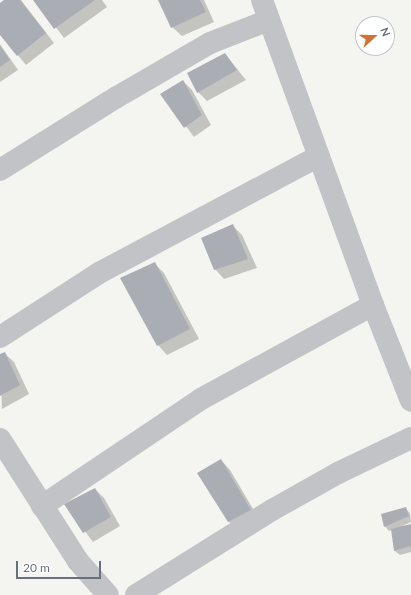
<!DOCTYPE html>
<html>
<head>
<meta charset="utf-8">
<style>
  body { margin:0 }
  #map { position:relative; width:411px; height:595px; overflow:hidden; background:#f4f5f1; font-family:Lato,sans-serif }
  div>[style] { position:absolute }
  .shadow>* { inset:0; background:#0003 }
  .building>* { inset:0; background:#aaaeb4 }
  .minor>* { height:22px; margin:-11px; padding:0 11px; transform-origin:11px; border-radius:11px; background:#c1c3c6 }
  span { translate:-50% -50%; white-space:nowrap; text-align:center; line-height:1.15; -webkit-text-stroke:4px #fff; paint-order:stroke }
  .north { position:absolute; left:355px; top:16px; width:40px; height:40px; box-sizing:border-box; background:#fff; border:1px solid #c2c6cc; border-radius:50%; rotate:69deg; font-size:11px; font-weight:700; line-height:16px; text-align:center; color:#67707f }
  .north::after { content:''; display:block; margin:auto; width:14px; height:18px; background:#cf7437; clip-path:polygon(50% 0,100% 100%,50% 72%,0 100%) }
  .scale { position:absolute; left:16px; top:561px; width:85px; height:18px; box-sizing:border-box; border:2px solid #67707f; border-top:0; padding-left:5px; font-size:12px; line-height:14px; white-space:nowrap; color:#67707f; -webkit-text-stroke:3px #fff; paint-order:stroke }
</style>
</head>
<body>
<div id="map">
  <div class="shadow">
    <div style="clip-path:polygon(6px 0,21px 0,54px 43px,26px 65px,0 33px,0 5px)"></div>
    <div style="clip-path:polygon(35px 0,102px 0,107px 7px,64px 38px)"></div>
    <div style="clip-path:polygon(160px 0,204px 0,214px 22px,182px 36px,172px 27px)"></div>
    <div style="clip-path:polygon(0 44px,18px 70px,0 82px)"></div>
    <div style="clip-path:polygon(225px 54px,246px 80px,207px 101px,198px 92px)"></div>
    <div style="clip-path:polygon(183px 81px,192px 90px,211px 125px,194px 137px,162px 94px)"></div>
    <div style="clip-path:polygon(233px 226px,242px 235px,257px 268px,224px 279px,215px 269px)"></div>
    <div style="clip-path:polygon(155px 264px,164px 273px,199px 339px,167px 355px,158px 345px)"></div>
    <div style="clip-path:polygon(4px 353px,14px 362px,29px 394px,2px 409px,0 355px)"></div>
    <div style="clip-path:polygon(221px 460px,230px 470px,259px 519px,238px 530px,228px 521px)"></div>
    <div style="clip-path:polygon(95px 489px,104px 498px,120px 526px,93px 542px,65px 505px)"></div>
    <div style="clip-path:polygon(405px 508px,410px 513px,411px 522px,402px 526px,411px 525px,411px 552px,400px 555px,395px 551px,392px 530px,389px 531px,385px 526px)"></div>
  </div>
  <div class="building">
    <div style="clip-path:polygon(4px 0,20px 0,46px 33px,17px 56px,0 35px,0 3px)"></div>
    <div style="clip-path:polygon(33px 0,95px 0,54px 29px)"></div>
    <div style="clip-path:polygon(158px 0,200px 0,206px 12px,171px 28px)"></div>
    <div style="clip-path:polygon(0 46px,10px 60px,0 67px)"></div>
    <div style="clip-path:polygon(225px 53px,237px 70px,197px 93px,187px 73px)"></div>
    <div style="clip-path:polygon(183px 80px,202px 115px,184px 128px,160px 94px)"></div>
    <div style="clip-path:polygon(233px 224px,248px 259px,214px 270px,201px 238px)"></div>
    <div style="clip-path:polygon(155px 262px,190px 329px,157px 346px,120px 278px)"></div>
    <div style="clip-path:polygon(5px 352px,20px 385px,0 396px,0 354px)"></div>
    <div style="clip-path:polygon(221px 459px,251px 510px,228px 522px,197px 473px)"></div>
    <div style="clip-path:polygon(95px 488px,111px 517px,83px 533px,64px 504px)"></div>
    <div style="clip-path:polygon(406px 507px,409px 516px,384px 527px,381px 514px)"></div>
    <div style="clip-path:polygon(411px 524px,411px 546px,394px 551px,391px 529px)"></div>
  </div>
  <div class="minor">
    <div style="left:262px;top:0;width:325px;rotate:70deg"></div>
    <div style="left:373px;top:305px;width:103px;rotate:68.4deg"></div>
    <div style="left:0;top:170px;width:138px;rotate:-32deg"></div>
    <div style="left:117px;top:97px;width:108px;rotate:-30.1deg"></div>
    <div style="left:210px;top:43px;width:63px;rotate:-21.3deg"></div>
    <div style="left:0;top:337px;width:118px;rotate:-32.9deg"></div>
    <div style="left:99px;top:273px;width:249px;rotate:-28deg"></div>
    <div style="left:0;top:439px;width:145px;rotate:57.4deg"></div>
    <div style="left:78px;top:561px;width:45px;rotate:48.6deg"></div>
    <div style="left:42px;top:506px;width:192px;rotate:-33.9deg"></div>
    <div style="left:201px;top:399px;width:196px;rotate:-28.7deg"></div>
    <div style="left:136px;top:595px;width:160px;rotate:-32deg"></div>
    <div style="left:272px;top:510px;width:76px;rotate:-29.3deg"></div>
    <div style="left:338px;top:473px;width:81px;rotate:-25.6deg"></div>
  </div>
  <div class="north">N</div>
  <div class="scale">20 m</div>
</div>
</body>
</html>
